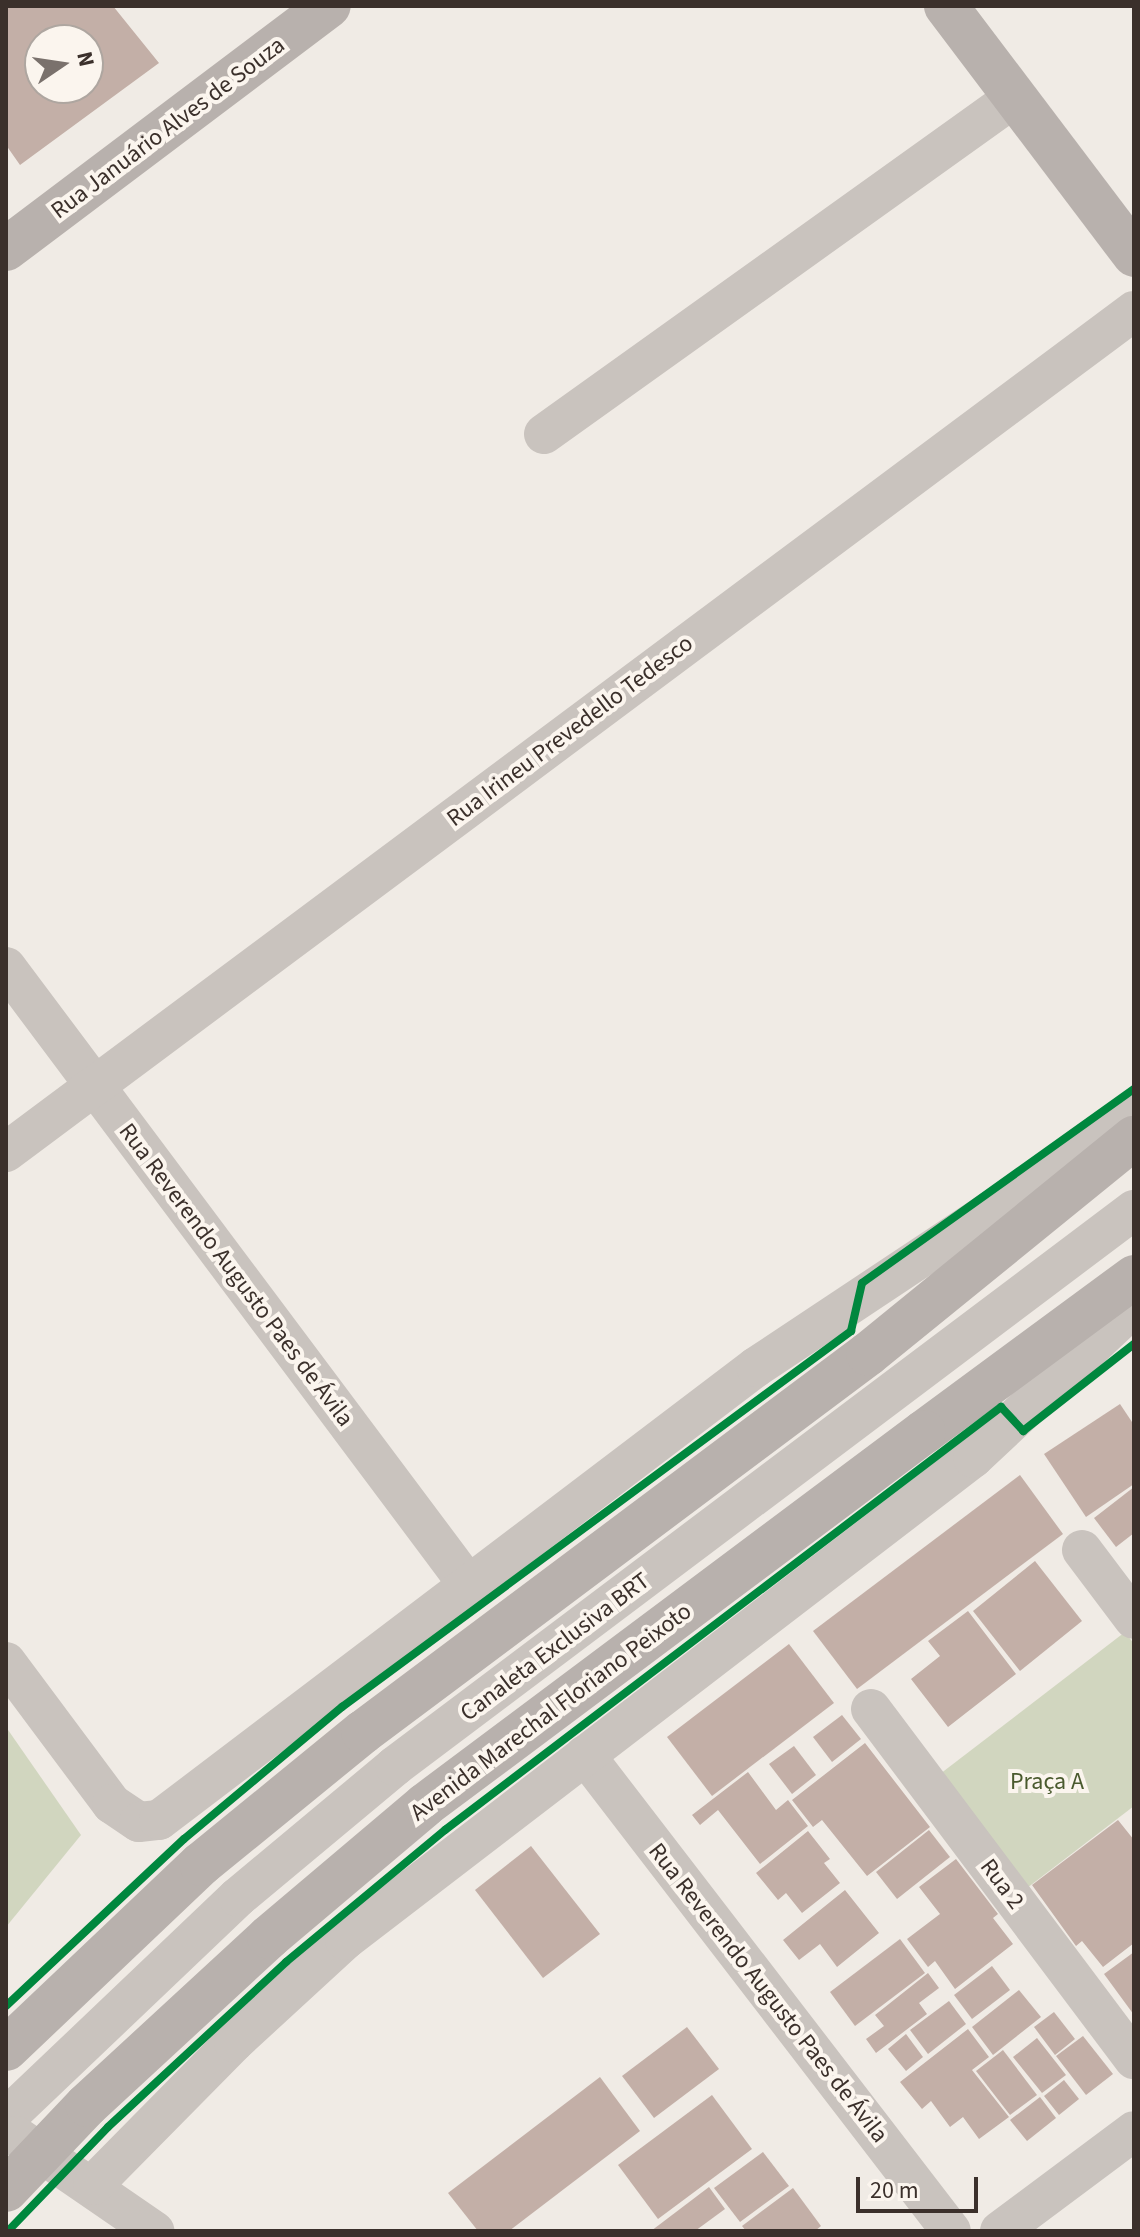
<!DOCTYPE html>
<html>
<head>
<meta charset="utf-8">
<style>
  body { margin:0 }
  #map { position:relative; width:1140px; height:2237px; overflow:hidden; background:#f0ebe5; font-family:"Source Sans 3",sans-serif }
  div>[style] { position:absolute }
  .green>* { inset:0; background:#d1d6bf }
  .building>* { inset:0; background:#c3afa7 }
  .minor>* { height:40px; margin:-20px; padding:0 20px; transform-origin:20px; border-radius:20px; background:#c9c3be }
  .major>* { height:44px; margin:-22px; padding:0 22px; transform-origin:22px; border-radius:22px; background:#b8b1ad }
  .major-bridge>* { height:44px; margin:-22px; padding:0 22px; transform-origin:22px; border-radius:22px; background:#b8b1ad }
  .cycleway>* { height:8px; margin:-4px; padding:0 4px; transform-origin:4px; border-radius:4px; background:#00873e }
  span { translate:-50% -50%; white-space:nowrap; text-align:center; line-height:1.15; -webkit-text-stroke:8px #fbf5ee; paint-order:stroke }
  .street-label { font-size:24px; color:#3b302b }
  .park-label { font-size:24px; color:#4a5a2e }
  .frame { position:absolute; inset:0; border:8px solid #3b302b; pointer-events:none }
  .north { position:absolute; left:24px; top:24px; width:80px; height:80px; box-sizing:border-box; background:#fbf5ee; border:2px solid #aea6a0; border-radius:50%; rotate:77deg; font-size:22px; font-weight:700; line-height:32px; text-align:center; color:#3b302b }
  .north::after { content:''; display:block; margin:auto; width:28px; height:36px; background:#7a716c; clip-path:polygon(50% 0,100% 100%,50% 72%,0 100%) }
  .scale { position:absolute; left:856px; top:2177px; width:122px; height:36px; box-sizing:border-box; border:4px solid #3b302b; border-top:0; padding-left:10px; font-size:24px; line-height:28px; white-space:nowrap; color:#3b302b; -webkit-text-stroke:6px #fbf5ee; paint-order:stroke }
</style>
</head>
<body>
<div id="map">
  <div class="green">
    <div style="clip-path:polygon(1125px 1632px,1134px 1644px,1134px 1806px,1027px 1888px,940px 1774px)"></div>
    <div style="clip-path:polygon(6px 1727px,81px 1835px,6px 1927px)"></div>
  </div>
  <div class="building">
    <div style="clip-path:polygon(evenodd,6px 6px,113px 6px,159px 63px,20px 165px,6px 145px,6px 6px,40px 40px,88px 40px,88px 88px,40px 88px,40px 40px)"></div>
    <div style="clip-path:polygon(1120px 1404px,1134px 1425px,1134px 1484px,1086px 1517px,1044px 1454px)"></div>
    <div style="clip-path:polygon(1020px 1475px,1063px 1534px,857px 1689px,813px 1631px)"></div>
    <div style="clip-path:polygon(1134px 1487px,1134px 1533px,1116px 1547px,1094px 1518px)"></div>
    <div style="clip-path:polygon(1035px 1561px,1082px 1621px,1020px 1671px,973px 1611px)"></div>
    <div style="clip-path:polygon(968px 1611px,1016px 1674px,948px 1727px,911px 1679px,940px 1656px,928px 1641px)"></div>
    <div style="clip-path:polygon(789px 1644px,834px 1703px,712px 1796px,667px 1737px)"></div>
    <div style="clip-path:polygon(842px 1715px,861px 1739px,832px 1762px,813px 1737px)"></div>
    <div style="clip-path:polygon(865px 1743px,930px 1827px,867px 1876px,822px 1820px,813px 1827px,792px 1800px)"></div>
    <div style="clip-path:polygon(794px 1746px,816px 1775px,792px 1794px,769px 1764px)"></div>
    <div style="clip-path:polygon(748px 1772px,776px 1810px,788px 1800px,808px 1826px,760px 1864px,718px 1810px,700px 1825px,692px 1815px)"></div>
    <div style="clip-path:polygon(1118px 1820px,1134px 1840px,1134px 1943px,1103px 1967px,1082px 1941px,1076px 1946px,1032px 1885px)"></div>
    <div style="clip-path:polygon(929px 1830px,950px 1857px,897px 1899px,876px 1872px)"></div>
    <div style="clip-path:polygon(808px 1831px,830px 1859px,824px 1863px,840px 1883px,802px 1913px,786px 1893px,778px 1900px,756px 1873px)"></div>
    <div style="clip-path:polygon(531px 1846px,600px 1934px,543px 1978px,475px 1890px)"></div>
    <div style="clip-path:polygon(956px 1859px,998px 1914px,993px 1918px,1013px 1944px,955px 1989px,935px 1961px,928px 1967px,907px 1939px,940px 1914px,919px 1887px)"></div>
    <div style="clip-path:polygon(845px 1890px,879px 1933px,837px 1967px,820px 1944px,799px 1960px,783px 1940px)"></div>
    <div style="clip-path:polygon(900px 1939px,925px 1973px,855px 2026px,830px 1992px)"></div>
    <div style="clip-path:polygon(1134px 1952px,1134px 2015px,1104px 1974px)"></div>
    <div style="clip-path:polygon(992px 1966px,1010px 1990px,972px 2019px,954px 1995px)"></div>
    <div style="clip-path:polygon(928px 1973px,939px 1988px,919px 2003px,927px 2014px,876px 2053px,866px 2039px,884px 2026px,875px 2015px)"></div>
    <div style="clip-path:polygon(1019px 1990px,1041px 2017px,993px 2055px,972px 2027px)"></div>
    <div style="clip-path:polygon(949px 2001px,966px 2024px,928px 2054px,910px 2030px)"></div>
    <div style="clip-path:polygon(1054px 2012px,1075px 2039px,1055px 2055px,1034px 2027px)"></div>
    <div style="clip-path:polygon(687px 2027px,719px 2069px,654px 2118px,622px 2076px)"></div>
    <div style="clip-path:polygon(968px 2029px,989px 2057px,972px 2070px,1009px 2117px,979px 2139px,963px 2117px,950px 2127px,931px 2101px,922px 2109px,900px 2082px)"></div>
    <div style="clip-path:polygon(906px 2034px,923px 2057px,906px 2071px,888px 2049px)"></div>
    <div style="clip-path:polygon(1083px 2036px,1113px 2074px,1086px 2095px,1056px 2056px)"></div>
    <div style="clip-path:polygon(1037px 2038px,1066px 2075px,1042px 2093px,1013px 2057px)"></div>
    <div style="clip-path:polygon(1003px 2050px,1037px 2095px,1010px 2115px,976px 2071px)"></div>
    <div style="clip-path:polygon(600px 2077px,640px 2131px,509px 2231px,478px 2231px,448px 2193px)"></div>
    <div style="clip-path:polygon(1064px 2080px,1079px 2099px,1059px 2115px,1044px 2096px)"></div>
    <div style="clip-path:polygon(712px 2095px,752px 2149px,658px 2219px,618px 2165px)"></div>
    <div style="clip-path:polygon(1040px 2097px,1056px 2118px,1027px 2141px,1010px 2120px)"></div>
    <div style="clip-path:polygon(763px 2152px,789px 2186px,740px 2222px,714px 2188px)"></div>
    <div style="clip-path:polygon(709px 2187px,725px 2209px,695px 2231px,651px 2231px)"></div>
    <div style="clip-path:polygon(793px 2188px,821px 2226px,815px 2231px,746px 2231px,742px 2226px)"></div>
  </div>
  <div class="minor">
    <div style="left:544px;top:434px;width:579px;rotate:-35.58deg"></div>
    <div style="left:6px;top:967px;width:769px;rotate:53.19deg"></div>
    <div style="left:6px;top:1152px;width:1407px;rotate:-36.71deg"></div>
    <div style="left:1082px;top:1550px;width:86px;rotate:53deg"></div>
    <div style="left:6px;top:1662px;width:177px;rotate:53.3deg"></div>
    <div style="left:112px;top:1804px;width:32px;rotate:34deg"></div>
    <div style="left:139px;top:1822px;width:20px;rotate:-6deg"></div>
    <div style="left:159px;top:1820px;width:749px;rotate:-37.19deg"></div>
    <div style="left:756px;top:1367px;width:454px;rotate:-33.6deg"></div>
    <div style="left:871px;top:1709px;width:438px;rotate:53.1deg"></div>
    <div style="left:585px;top:1755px;width:600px;rotate:52.44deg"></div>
    <div style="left:6px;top:2118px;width:320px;rotate:-43.6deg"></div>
    <div style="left:238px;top:1897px;width:204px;rotate:-39.8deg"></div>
    <div style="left:395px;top:1766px;width:925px;rotate:-36.96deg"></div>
    <div style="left:16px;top:2136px;width:168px;rotate:34.5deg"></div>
    <div style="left:93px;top:2185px;width:201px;rotate:-45.4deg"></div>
    <div style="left:234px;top:2042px;width:151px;rotate:-42.6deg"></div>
    <div style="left:345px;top:1940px;width:792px;rotate:-37.51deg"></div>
    <div style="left:973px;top:1458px;width:221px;rotate:-43.2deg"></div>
    <div style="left:1000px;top:2231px;width:167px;rotate:-36.7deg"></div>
  </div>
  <div class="major">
    <div style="left:946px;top:6px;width:312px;rotate:52.9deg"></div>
    <div style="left:6px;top:249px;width:404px;rotate:-37deg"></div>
    <div style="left:924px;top:1432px;width:261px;rotate:-36.4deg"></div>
    <div style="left:6px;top:2049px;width:269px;rotate:-43.5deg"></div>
    <div style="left:201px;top:1864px;width:209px;rotate:-39.2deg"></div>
    <div style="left:363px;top:1732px;width:631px;rotate:-36.82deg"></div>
    <div style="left:868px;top:1354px;width:343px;rotate:-39.1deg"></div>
  </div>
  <div class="major-bridge">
    <div style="left:6px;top:2190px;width:117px;rotate:-46.4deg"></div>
    <div style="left:87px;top:2105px;width:248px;rotate:-42.7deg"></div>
    <div style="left:269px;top:1937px;width:204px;rotate:-40.2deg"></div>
    <div style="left:425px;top:1805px;width:623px;rotate:-36.78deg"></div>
  </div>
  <div class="cycleway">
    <div style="left:6px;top:2006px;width:244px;rotate:-43.2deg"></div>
    <div style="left:184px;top:1839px;width:206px;rotate:-39.9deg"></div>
    <div style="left:342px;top:1707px;width:633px;rotate:-36.45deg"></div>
    <div style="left:851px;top:1331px;width:49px;rotate:-77.1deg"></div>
    <div style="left:862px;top:1283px;width:334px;rotate:-35.5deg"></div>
    <div style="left:8px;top:2231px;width:144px;rotate:-46.1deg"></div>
    <div style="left:108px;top:2127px;width:243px;rotate:-42.8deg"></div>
    <div style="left:286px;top:1962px;width:207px;rotate:-39.7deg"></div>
    <div style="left:445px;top:1830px;width:699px;rotate:-37.26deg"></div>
    <div style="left:1001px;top:1407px;width:33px;rotate:47deg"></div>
    <div style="left:1023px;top:1431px;width:141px;rotate:-38.1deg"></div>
  </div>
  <div class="street-label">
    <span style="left:168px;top:128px;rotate:-37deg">Rua Januário Alves de Souza</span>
    <span style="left:570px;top:731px;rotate:-37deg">Rua Irineu Prevedello Tedesco</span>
    <span style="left:236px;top:1275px;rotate:53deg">Rua Reverendo Augusto Paes de Ávila</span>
    <span style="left:555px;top:1647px;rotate:-37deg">Canaleta Exclusiva BRT</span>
    <span style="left:551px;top:1712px;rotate:-37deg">Avenida Marechal Floriano Peixoto</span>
    <span style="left:1002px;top:1884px;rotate:53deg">Rua 2</span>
    <span style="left:768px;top:1993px;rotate:52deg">Rua Reverendo Augusto Paes de Ávila</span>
  </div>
  <div class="park-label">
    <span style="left:1047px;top:1782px">Praça A</span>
  </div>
  <div class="frame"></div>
  <div class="north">N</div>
  <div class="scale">20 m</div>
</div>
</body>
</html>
